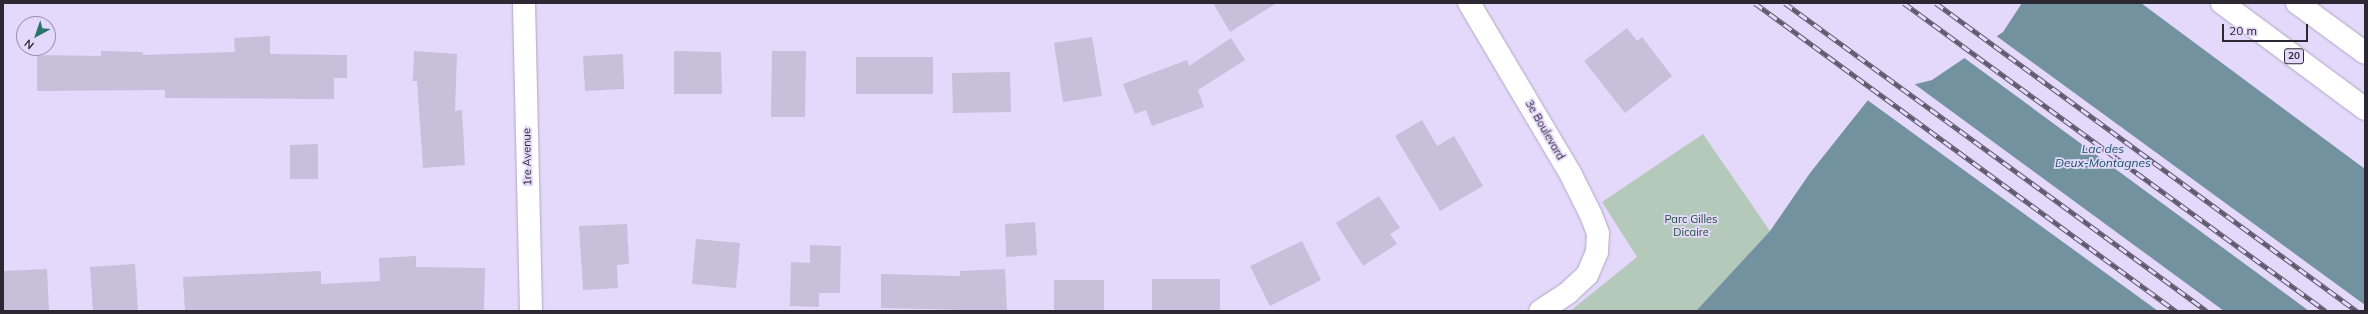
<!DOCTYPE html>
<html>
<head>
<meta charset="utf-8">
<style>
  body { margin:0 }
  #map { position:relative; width:2368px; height:314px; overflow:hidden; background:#e4d9fa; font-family:Mulish,sans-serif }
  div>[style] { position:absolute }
  .green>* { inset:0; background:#b5c9bb }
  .water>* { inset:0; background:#7392a0 }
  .pier>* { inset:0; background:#e4d9fa }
  .building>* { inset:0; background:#c8bfdb }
  .roads { filter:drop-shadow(0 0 1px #b1a6c5) drop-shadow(0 0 1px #b1a6c5) }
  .street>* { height:22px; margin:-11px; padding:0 11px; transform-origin:11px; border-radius:11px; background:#fff }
  .highway>* { height:22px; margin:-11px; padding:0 11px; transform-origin:11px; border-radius:11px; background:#fff }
  .rail>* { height:4.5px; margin-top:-2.25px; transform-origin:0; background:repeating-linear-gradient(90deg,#e4d9fa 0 9px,#5e586a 0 18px); box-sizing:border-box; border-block:1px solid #5e586a }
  span { translate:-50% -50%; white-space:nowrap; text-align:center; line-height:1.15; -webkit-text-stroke:3.5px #e4d9fa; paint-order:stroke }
  .shield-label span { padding:1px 3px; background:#e4d9fa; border:1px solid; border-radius:3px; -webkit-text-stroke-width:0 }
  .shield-label { font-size:10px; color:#2b2733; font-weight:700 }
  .street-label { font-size:11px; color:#2b2733 }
  .park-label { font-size:11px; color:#1e4e33 }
  .water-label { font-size:12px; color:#17526a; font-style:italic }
  .frame { position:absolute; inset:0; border:4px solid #2b2733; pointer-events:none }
  .north { position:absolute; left:16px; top:16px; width:40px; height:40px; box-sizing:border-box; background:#e4d9fa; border:1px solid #9a92aa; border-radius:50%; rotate:220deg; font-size:11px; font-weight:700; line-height:16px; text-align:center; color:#2b2733 }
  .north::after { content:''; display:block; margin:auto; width:14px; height:18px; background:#2b736b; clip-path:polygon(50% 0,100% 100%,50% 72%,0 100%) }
  .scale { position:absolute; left:2222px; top:24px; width:86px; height:18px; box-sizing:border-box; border:2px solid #2b2733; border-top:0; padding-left:5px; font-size:12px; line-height:14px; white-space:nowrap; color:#2b2733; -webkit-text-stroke:3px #e4d9fa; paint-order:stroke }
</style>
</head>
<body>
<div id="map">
  <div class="green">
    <div style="clip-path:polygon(1703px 134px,1770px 231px,1696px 311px,1570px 311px,1637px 257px,1602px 202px)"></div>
  </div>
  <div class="water">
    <div style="clip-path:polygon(2022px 3px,2365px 3px,2365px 311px,1696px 311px,1770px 231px,1810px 173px,1872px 95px,1932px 80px,2003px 32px)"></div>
  </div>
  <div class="pier">
    <div style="clip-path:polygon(2141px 3px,2365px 3px,2365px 169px)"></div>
    <div style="clip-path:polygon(1995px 35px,2365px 305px,2365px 311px,2309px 311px,1963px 57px)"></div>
    <div style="clip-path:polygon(1913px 83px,2224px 311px,2158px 311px,1866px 99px,1871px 93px)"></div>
  </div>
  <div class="building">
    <div style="clip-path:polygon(1213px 3px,1277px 3px,1230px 32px)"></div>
    <div style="clip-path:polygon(1627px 28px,1637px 41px,1642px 37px,1672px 76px,1625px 113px,1584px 61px)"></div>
    <div style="clip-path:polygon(270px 36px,270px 54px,347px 55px,347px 78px,334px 78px,334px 99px,165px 98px,165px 90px,37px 91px,37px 55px,101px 56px,101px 51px,143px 52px,143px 55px,235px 52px,234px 38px)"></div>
    <div style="clip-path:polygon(1092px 37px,1102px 96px,1063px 102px,1054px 43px)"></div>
    <div style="clip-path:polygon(1231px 38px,1245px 60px,1198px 90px,1204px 107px,1152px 126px,1146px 110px,1135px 114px,1123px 84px,1187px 60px,1189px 66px)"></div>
    <div style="clip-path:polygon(414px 51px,457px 54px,455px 111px,462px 110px,465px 165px,423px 168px,417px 81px,413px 81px)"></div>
    <div style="clip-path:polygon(674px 51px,721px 52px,722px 94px,674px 94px)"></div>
    <div style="clip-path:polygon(772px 51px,806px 51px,805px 117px,771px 117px)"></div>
    <div style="clip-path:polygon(623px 54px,624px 89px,585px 91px,583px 56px)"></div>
    <div style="clip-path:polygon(856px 57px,933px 57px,933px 94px,856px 94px)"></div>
    <div style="clip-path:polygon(1010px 72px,1011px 112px,953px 113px,952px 73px)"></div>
    <div style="clip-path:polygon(1422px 120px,1437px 146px,1454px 136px,1483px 186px,1440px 211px,1395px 136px)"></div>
    <div style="clip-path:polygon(318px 144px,318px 179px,290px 179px,290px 145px)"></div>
    <div style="clip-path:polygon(1379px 196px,1400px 228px,1390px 234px,1397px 244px,1363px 266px,1336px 223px)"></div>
    <div style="clip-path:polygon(1035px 222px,1037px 255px,1006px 257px,1005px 224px)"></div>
    <div style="clip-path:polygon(627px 224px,629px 264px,617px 265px,618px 288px,583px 290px,579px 226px)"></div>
    <div style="clip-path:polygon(696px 239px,740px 243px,736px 288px,692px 284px)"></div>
    <div style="clip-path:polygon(1302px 241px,1321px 280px,1270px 306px,1250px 266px)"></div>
    <div style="clip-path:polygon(810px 245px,841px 246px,840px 293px,819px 293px,819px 307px,790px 306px,791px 262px,810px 263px)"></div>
    <div style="clip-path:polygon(416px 256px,416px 267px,485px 268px,484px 311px,185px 311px,183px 277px,321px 271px,321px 284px,380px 281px,379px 258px)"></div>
    <div style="clip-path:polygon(135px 264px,138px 311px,93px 311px,90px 267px)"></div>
    <div style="clip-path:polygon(47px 269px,49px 311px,4px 311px,3px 271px)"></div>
    <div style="clip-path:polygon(1005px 269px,1007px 311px,881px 308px,881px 274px,960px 276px,960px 271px)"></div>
    <div style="clip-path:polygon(1152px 279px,1220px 279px,1220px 311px,1152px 311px)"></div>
    <div style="clip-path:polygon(1054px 280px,1104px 280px,1104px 311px,1054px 311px)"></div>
  </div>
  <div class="roads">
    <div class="street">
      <div style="left:524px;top:3px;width:308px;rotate:88.7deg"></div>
      <div style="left:1469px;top:3px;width:200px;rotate:59.3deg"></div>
      <div style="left:1571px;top:175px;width:45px;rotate:63.4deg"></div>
      <div style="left:1591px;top:215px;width:19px;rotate:69deg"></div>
      <div style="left:1598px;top:233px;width:19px;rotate:93deg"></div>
      <div style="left:1597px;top:252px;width:25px;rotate:113deg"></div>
      <div style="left:1587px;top:275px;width:26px;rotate:137deg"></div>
      <div style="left:1568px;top:293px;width:33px;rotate:147deg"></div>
    </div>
    <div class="highway">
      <div style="left:2222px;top:3px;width:178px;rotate:36.5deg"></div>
      <div style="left:2297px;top:3px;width:84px;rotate:36.3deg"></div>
    </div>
  </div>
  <div class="rail">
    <div style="left:1755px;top:3px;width:522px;rotate:36.19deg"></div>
    <div style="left:1785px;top:3px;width:522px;rotate:36.12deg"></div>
    <div style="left:1904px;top:3px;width:522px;rotate:36.12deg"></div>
    <div style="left:1936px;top:3px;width:522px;rotate:36.19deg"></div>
  </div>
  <div class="shield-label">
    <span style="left:2294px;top:56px">20</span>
  </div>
  <div class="street-label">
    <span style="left:1545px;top:130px;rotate:60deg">3e Boulevard</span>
    <span style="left:527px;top:157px;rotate:-91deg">1re Avenue</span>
  </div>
  <div class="park-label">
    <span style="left:1691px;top:226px">Parc Gilles<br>Dicaire</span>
  </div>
  <div class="water-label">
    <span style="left:2103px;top:156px">Lac des<br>Deux-Montagnes</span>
  </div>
  <div class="frame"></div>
  <div class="north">N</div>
  <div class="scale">20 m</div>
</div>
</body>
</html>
